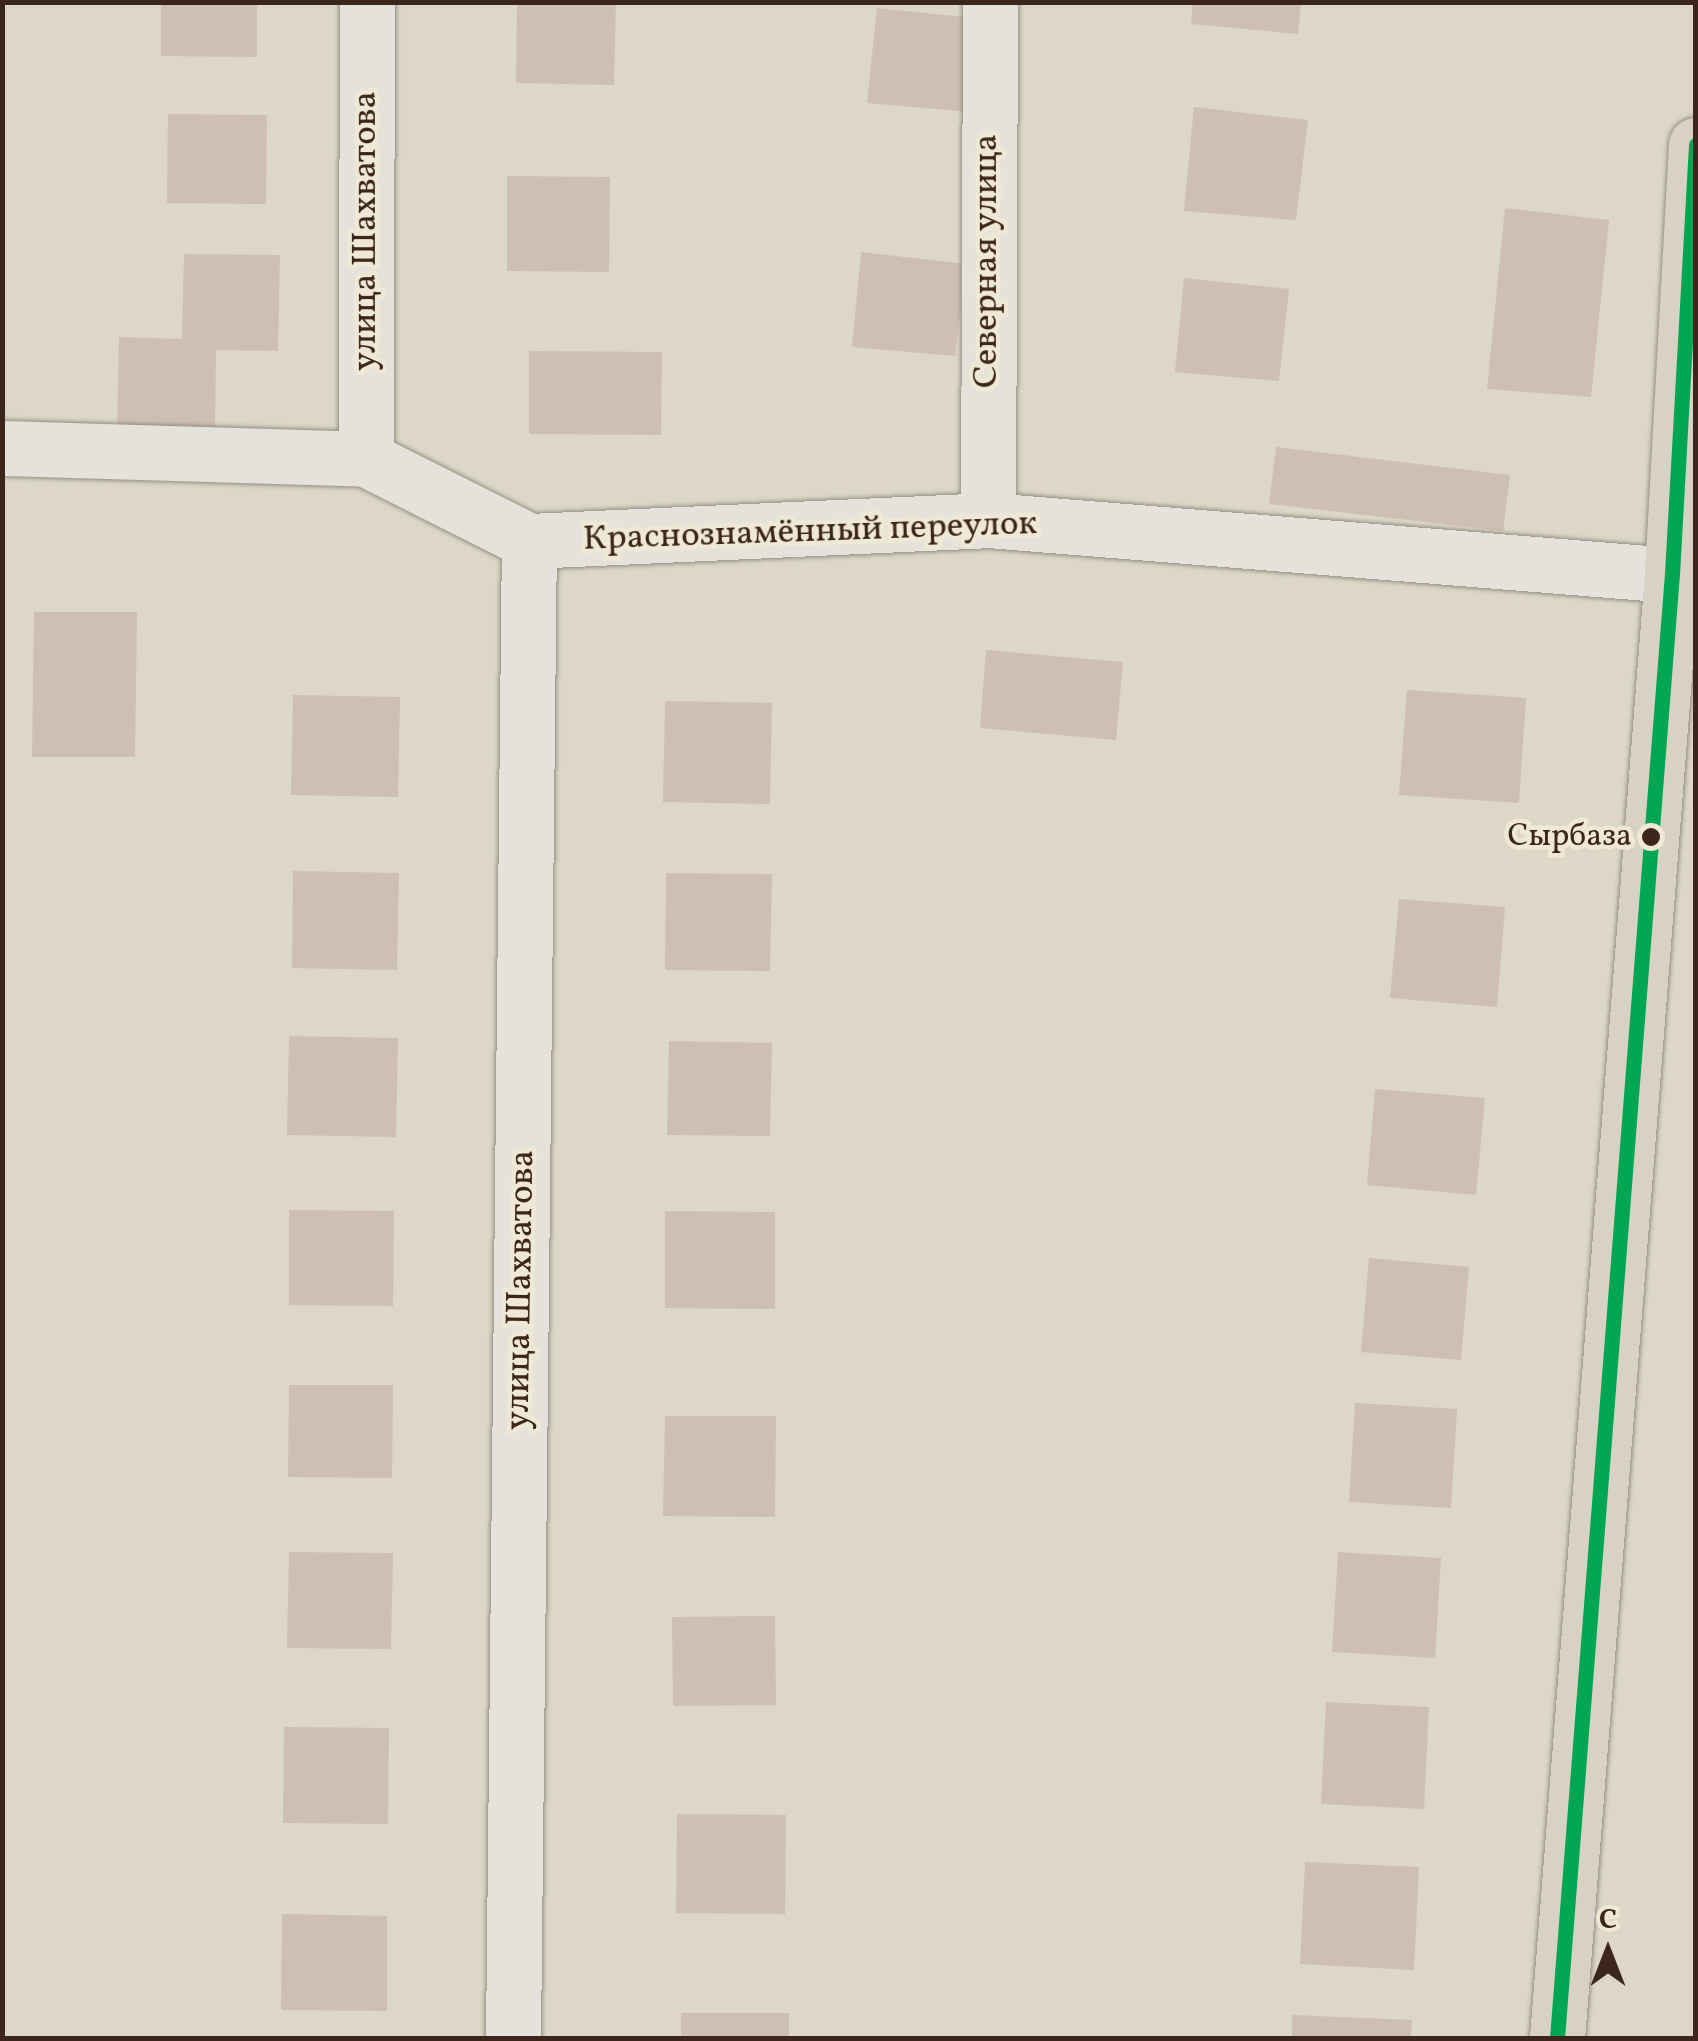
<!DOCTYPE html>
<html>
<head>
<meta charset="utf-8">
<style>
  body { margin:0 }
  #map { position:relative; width:1698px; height:2041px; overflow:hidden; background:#dcd7c7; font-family:Vollkorn,serif }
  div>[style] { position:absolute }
  .building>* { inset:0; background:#cebfb3 }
  .roads { filter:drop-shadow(0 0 2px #958f85) drop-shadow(0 0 2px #958f85) }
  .minor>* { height:55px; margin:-27.5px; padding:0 27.5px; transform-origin:27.5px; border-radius:27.5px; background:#e4e2da }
  .major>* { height:55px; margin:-27.5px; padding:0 27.5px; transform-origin:27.5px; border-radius:27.5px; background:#d8d2c5 }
  .bus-1>* { height:15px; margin:-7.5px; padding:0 7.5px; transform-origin:7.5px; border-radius:7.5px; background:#00a651 }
  .dots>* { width:28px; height:28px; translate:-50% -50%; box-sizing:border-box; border:5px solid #eee8d5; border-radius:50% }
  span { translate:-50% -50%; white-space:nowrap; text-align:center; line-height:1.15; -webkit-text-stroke:9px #eee8d5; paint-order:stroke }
  .bus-label { font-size:32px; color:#3c251b }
  .right { translate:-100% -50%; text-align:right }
  .street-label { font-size:35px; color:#3c251b }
  .frame { position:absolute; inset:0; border:5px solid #3c251b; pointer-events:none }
  .north { position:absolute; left:1558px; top:1901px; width:100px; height:100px; -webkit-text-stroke:8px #eee8d5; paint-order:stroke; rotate:0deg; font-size:28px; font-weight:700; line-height:40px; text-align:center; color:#3c251b }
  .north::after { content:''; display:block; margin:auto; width:35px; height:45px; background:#3c251b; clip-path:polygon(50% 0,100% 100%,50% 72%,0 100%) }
</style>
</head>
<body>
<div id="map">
  <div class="building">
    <div style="clip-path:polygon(161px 2px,257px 2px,257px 57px,161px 56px)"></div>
    <div style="clip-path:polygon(517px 2px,616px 2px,614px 85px,516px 83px)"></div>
    <div style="clip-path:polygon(1193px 2px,1301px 2px,1298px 34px,1191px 24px)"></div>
    <div style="clip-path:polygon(877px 8px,982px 19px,971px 112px,867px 103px)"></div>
    <div style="clip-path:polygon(1194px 107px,1308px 120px,1296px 220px,1184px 211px)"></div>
    <div style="clip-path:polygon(168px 114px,267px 115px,266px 204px,167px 203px)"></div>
    <div style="clip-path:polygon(507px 176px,610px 177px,609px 272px,507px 271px)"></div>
    <div style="clip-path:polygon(1505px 208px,1609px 220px,1591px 397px,1487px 389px)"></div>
    <div style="clip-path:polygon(861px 252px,966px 264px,955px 356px,852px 347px)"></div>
    <div style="clip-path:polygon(184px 254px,280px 255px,278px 351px,216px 350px,215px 430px,117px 427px,119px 337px,182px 339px)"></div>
    <div style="clip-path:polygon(1184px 278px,1289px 289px,1279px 381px,1175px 372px)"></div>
    <div style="clip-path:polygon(529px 351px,662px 352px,661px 435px,529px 434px)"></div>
    <div style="clip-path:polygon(1276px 447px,1510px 475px,1503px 531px,1269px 504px)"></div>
    <div style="clip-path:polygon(34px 612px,137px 612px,135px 757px,32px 757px)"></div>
    <div style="clip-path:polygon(986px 650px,1123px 662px,1116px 740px,980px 728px)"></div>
    <div style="clip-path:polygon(1407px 690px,1526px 698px,1519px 803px,1399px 795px)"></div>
    <div style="clip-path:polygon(293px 695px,400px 697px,398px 797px,291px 795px)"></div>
    <div style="clip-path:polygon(665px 701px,772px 703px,770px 804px,663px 802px)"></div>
    <div style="clip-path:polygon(293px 871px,399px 873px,397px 970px,292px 968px)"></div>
    <div style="clip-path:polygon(666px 873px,772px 874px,770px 971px,665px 970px)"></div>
    <div style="clip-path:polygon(1399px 899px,1505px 907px,1497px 1007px,1390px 998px)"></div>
    <div style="clip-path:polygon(289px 1036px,398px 1038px,396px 1137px,287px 1135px)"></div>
    <div style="clip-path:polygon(669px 1041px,772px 1043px,770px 1136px,667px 1135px)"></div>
    <div style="clip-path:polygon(1375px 1089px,1485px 1098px,1476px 1195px,1367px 1185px)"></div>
    <div style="clip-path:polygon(289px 1210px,394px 1211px,393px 1306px,289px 1305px)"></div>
    <div style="clip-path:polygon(665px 1211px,775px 1212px,775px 1309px,665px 1308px)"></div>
    <div style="clip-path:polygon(1369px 1258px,1469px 1267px,1461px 1360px,1361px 1352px)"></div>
    <div style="clip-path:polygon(289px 1385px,393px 1385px,392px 1478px,288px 1477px)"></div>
    <div style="clip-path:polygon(1355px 1403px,1457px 1409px,1451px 1508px,1349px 1502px)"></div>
    <div style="clip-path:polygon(665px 1416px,776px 1416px,775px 1517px,663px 1516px)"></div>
    <div style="clip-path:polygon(289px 1552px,393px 1553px,391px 1649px,287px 1648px)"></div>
    <div style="clip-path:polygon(1338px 1552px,1441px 1558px,1435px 1658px,1332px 1652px)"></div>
    <div style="clip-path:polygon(775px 1616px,776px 1705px,673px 1706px,672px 1617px)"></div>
    <div style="clip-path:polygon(1326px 1702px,1429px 1707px,1424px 1809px,1321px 1804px)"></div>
    <div style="clip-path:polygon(284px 1727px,389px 1728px,388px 1824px,283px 1823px)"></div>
    <div style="clip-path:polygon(677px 1814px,786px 1815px,785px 1914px,676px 1913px)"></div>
    <div style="clip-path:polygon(1305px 1862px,1419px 1867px,1414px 1970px,1300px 1964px)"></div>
    <div style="clip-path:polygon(282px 1914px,387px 1916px,387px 2011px,281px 2010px)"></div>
    <div style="clip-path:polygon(681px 2013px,789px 2013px,789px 2038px,681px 2038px)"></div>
    <div style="clip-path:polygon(1292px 2015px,1412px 2020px,1411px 2038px,1292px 2038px)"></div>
  </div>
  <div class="roads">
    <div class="minor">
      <div style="left:2px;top:448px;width:364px;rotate:1.7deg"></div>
      <div style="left:366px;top:459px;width:182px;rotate:26.7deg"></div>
      <div style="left:529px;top:541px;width:459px;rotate:-2.6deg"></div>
      <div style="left:988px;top:520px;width:710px;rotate:4.6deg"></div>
      <div style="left:366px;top:459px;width:457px;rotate:-89.9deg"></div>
      <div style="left:988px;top:520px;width:518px;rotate:-89.78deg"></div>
      <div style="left:513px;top:2038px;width:1497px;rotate:-89.39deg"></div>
    </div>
    <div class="major">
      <div style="left:1557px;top:2038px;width:1469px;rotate:-85.51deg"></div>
      <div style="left:1672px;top:574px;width:430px;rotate:-86.8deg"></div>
    </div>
  </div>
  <div class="bus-1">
    <div style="left:1557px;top:2038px;width:1469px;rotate:-85.51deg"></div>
    <div style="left:1672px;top:574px;width:430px;rotate:-86.8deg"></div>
  </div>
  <div class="dots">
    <div style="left:1651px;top:837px;background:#3c251b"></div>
  </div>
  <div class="bus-label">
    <span class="right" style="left:1632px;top:837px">Сырбаза</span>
  </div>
  <div class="street-label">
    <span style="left:366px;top:231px;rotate:-90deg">улица Шахватова</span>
    <span style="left:987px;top:261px;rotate:-90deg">Северная улица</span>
    <span style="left:810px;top:532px;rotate:-2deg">Краснознамённый переулок</span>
    <span style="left:521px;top:1290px;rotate:-89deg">улица Шахватова</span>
  </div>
  <div class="frame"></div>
  <div class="north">С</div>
</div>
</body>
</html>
